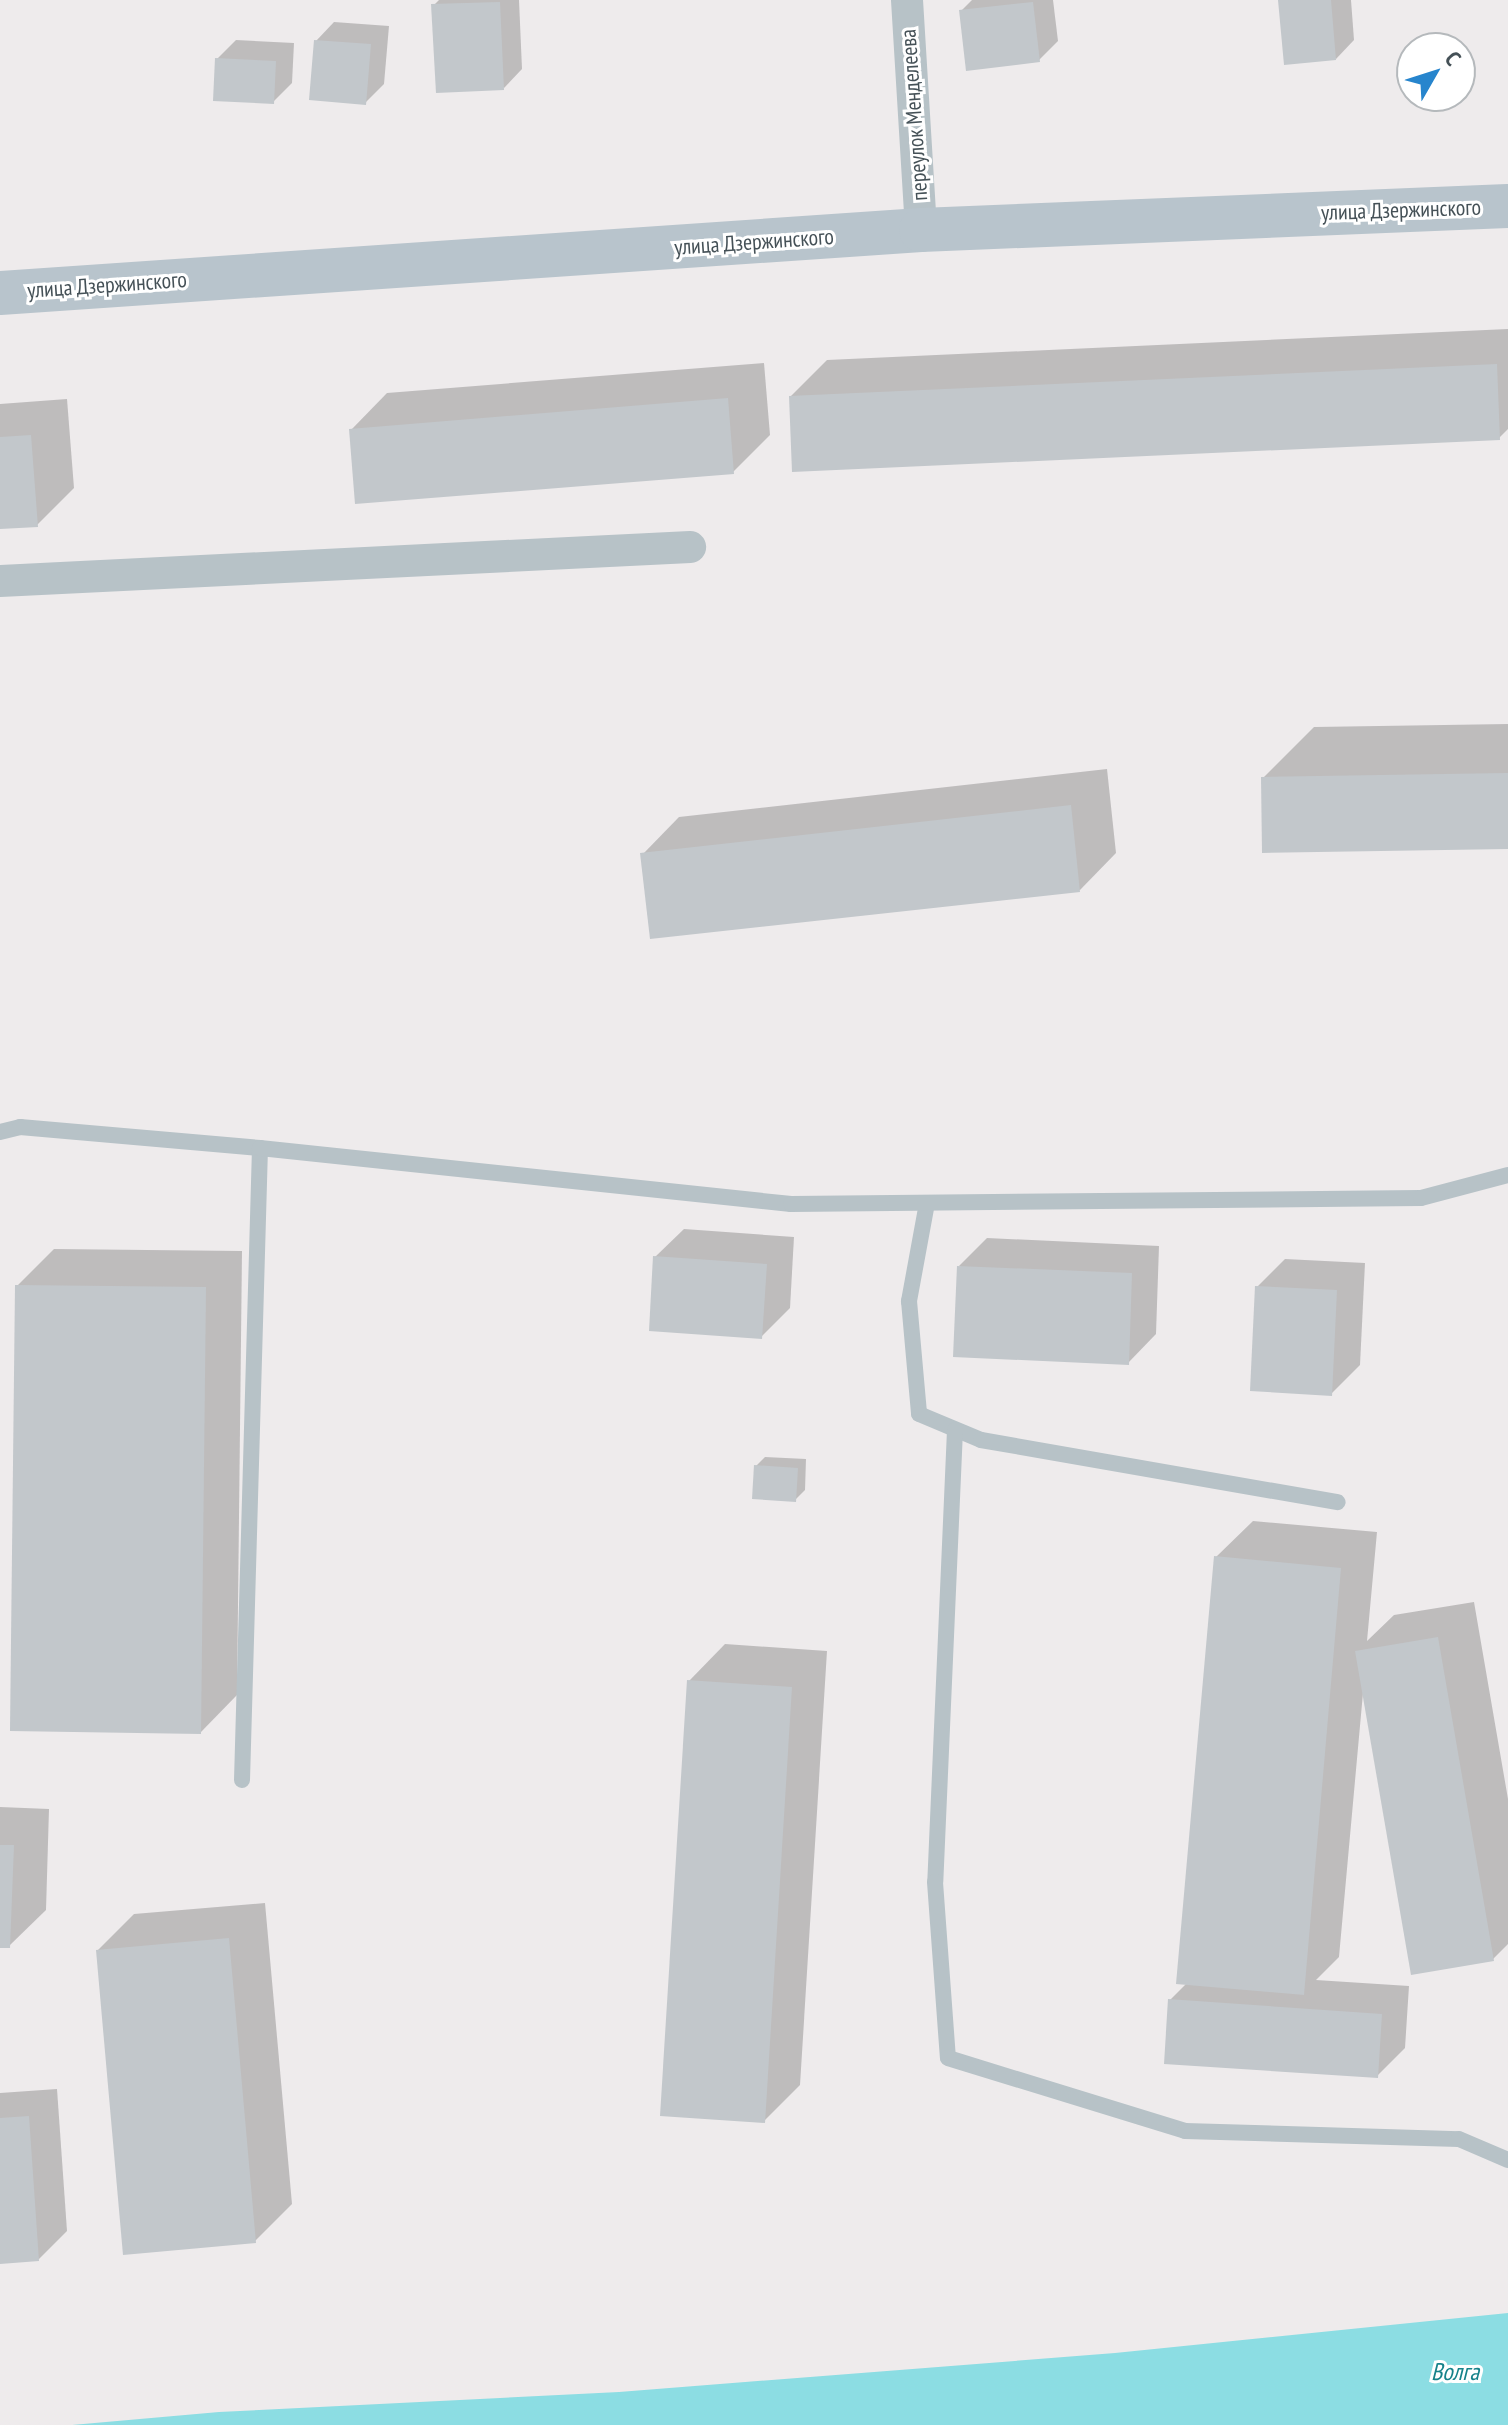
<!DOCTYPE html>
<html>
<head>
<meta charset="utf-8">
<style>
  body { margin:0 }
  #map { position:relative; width:1508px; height:2425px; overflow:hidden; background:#eeebec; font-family:"PT Sans Narrow",sans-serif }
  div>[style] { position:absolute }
  .water>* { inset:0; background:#8cdde3 }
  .shadow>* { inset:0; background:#0003 }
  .building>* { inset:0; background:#c2c7cb }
  .service>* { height:16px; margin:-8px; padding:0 8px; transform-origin:8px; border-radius:8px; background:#b7c2c7 }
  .minor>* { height:32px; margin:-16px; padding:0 16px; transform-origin:16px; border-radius:16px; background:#b7c2c7 }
  .secondary>* { height:44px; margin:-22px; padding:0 22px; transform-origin:22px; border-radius:22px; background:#b8c4cc }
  span { translate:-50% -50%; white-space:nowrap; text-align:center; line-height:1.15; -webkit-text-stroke:6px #fff; paint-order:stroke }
  .street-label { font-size:22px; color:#455157 }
  .water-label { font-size:24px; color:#16828a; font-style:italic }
  .north { position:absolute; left:1396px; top:32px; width:80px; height:80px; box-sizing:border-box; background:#fff; border:2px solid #b5b9bc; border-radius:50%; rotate:51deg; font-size:22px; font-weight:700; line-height:32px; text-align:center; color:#455157 }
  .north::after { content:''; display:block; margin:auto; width:28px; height:36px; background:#2785cd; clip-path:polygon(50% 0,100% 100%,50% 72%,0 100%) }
</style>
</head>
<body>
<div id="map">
  <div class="water">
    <div style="clip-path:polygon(1508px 2313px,1508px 2425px,72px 2425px,219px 2412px,619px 2392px,1115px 2353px)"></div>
  </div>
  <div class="shadow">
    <div style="clip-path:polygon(439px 0,519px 0,522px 69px,504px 88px,434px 5px)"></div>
    <div style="clip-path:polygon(972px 0,1053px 0,1058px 41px,1039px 60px,961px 11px)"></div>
    <div style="clip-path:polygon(1280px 0,1351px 0,1354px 40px,1336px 59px)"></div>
    <div style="clip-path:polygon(334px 22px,389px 26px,384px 84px,365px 103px,316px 41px)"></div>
    <div style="clip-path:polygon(236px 40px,294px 43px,292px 83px,273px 102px,217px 59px)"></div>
    <div style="clip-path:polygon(1508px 329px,1508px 429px,1499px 438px,791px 396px,827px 360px)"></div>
    <div style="clip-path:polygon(764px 363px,770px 435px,733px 472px,351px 430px,387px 393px)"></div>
    <div style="clip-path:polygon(67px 399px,74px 488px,37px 525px,0 527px,0 404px)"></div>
    <div style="clip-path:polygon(1508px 724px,1508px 847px,1263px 778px,1314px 727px)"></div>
    <div style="clip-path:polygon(1107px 769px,1116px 853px,1080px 890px,643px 854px,679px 817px)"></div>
    <div style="clip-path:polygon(684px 1229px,794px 1237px,790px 1308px,761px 1337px,655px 1257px)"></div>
    <div style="clip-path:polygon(987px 1238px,1159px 1246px,1156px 1334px,1128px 1363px,959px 1266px)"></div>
    <div style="clip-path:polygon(54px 1249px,242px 1251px,237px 1695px,201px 1732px,17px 1286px)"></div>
    <div style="clip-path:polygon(1285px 1259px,1365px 1263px,1360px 1365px,1331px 1394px,1257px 1287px)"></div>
    <div style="clip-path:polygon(765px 1457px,806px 1459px,805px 1490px,796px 1499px,756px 1466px)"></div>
    <div style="clip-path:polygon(1253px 1521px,1377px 1532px,1367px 1641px,1394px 1615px,1474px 1602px,1508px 1799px,1508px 1944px,1493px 1959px,1363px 1693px,1339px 1957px,1316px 1980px,1409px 1986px,1405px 2048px,1377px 2076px,1170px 2000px,1187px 1983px,1216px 1557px)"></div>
    <div style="clip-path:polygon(725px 1644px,827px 1651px,800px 2085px,764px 2121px,689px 1681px)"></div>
    <div style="clip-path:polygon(0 1807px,49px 1809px,46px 1910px,9px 1946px,0 1946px)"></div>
    <div style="clip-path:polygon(265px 1903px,292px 2204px,255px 2241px,98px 1950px,134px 1914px)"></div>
    <div style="clip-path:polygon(57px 2089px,67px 2231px,39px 2259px,0 2262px,0 2093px)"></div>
  </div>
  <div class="building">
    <div style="clip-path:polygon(1278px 0,1331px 0,1336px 60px,1284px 65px)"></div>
    <div style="clip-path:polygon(500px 2px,504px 90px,436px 93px,431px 4px)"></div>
    <div style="clip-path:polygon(1033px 2px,1040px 62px,966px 71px,959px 10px)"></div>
    <div style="clip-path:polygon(314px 40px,371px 44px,366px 105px,309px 100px)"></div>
    <div style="clip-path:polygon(215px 58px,276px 61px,274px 104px,213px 101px)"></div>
    <div style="clip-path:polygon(1497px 364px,1500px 440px,792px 472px,789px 396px)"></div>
    <div style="clip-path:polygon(728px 398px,734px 474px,355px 504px,349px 429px)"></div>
    <div style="clip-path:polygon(31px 435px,38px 527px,0 529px,0 437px)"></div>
    <div style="clip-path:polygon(1508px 773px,1508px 849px,1262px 853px,1261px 777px)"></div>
    <div style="clip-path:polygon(1071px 805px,1080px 892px,650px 939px,640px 853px)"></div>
    <div style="clip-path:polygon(653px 1256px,767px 1264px,762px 1339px,649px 1331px)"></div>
    <div style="clip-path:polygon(957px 1266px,1132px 1273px,1129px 1365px,953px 1357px)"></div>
    <div style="clip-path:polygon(15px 1285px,206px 1287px,201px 1734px,10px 1731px)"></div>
    <div style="clip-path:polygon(1255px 1286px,1337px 1290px,1332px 1396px,1250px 1391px)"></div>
    <div style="clip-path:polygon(754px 1465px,798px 1468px,796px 1502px,752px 1499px)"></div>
    <div style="clip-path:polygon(1214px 1556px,1341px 1568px,1304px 1995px,1176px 1984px)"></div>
    <div style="clip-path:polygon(1438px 1637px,1494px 1961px,1411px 1975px,1355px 1651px)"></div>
    <div style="clip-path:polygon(687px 1680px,792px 1687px,765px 2123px,660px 2116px)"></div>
    <div style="clip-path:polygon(0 1845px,14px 1845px,10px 1948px,0 1948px)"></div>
    <div style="clip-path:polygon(229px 1938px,256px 2243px,123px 2255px,96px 1950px)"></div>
    <div style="clip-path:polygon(1168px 1999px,1382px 2014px,1378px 2078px,1164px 2064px)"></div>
    <div style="clip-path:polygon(29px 2116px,39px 2261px,0 2264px,0 2118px)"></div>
  </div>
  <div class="service">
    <div style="left:0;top:1132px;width:21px;rotate:-14deg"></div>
    <div style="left:20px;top:1127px;width:241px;rotate:5deg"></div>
    <div style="left:927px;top:1203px;width:100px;rotate:100.4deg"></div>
    <div style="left:909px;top:1301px;width:113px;rotate:84.9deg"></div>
    <div style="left:919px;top:1414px;width:67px;rotate:22.8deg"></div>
    <div style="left:981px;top:1440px;width:362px;rotate:9.9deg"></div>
    <div style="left:955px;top:1430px;width:452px;rotate:92.5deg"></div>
    <div style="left:935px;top:1882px;width:176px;rotate:85.8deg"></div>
    <div style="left:948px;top:2058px;width:248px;rotate:17.1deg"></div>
    <div style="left:1185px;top:2131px;width:274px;rotate:1.7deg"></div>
    <div style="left:1459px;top:2139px;width:53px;rotate:23.2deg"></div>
    <div style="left:242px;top:1780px;width:632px;rotate:-88.37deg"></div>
    <div style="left:260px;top:1148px;width:534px;rotate:6.02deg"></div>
    <div style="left:791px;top:1204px;width:630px;rotate:-0.55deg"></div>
    <div style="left:1421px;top:1198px;width:90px;rotate:-14.8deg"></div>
  </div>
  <div class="minor">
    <div style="left:907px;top:0;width:230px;rotate:86.5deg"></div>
    <div style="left:0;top:581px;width:691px;rotate:-2.82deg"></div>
  </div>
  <div class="secondary">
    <div style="left:0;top:293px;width:923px;rotate:-3.91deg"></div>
    <div style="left:921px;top:230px;width:587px;rotate:-2.34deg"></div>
  </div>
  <div class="street-label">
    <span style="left:914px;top:115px;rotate:-94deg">переулок Менделеева</span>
    <span style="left:1401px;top:210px;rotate:-2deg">улица Дзержинского</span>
    <span style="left:754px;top:242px;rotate:-4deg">улица Дзержинского</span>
    <span style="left:107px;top:285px;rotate:-4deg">улица Дзержинского</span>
  </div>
  <div class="water-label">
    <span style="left:1455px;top:2372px">Волга</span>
  </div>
  <div class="north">С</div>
</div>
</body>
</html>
